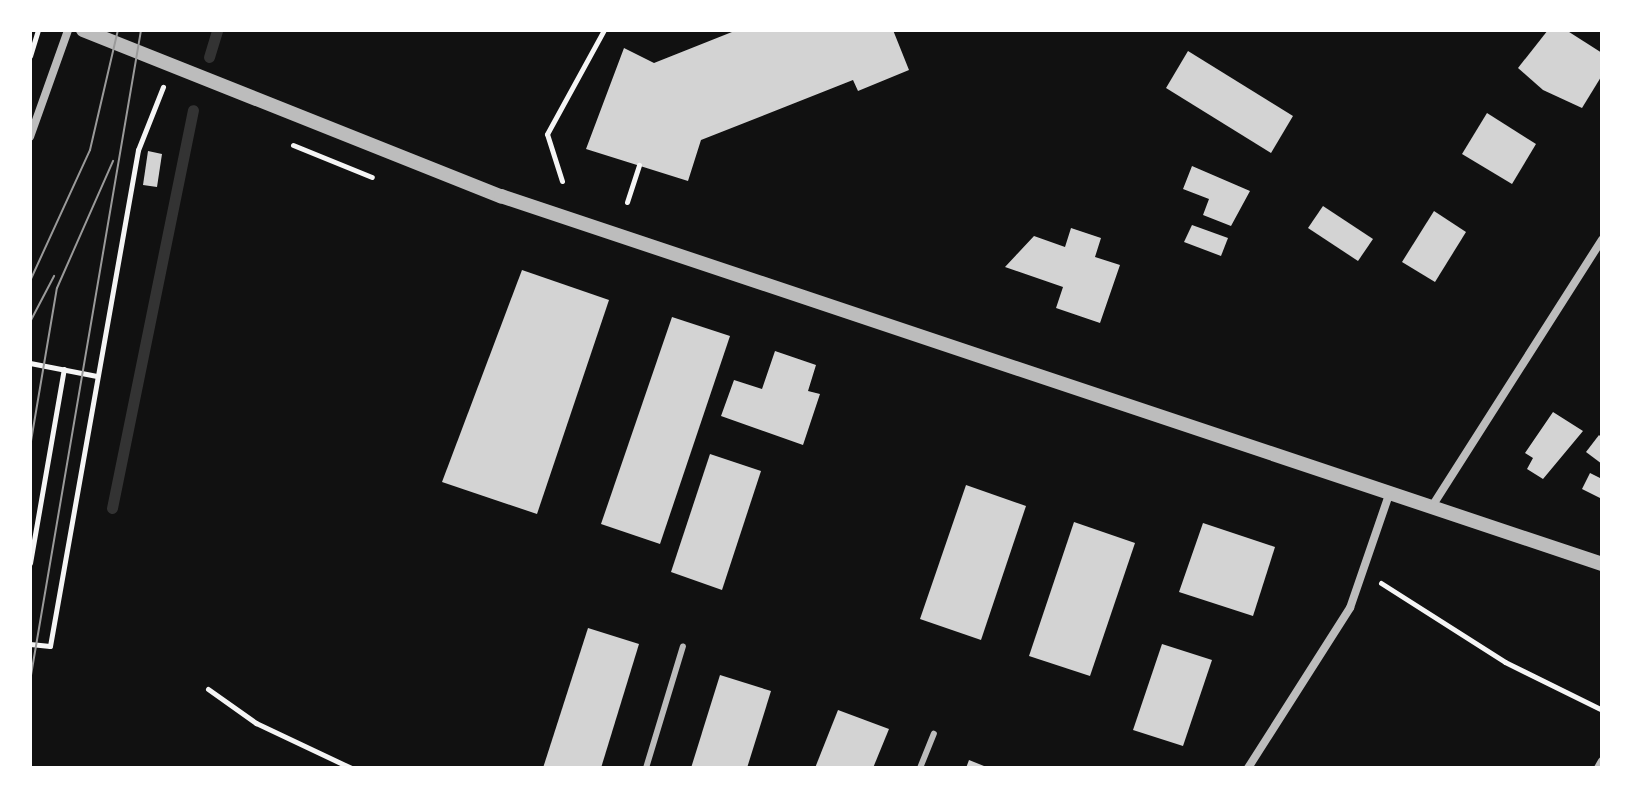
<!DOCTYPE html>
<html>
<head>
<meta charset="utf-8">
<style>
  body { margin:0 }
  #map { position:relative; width:1632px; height:798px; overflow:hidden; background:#111; font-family:Bitter,serif }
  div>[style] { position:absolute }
  .stream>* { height:11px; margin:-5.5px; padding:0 5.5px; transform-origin:5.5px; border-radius:5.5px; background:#333 }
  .building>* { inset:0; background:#d3d3d3 }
  .path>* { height:5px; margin:-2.5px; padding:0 2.5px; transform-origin:2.5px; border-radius:2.5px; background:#f5f5f5 }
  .service>* { height:6px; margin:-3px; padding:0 3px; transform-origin:3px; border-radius:3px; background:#bcbcbc }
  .minor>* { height:8px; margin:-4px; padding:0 4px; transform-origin:4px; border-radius:4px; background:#bcbcbc }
  .tertiary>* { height:14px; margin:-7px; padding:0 7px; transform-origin:7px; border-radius:7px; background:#bcbcbc }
  .tram>* { height:2px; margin:-1px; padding:0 1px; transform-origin:1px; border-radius:1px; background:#9a9a9a }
  span { translate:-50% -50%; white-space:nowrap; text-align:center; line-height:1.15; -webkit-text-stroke:6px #fff; paint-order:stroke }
  .frame { position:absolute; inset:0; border:32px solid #fff; pointer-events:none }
</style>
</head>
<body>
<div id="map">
  <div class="stream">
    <div style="left:209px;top:57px;width:28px;rotate:-73deg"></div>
    <div style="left:112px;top:508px;width:406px;rotate:-78.5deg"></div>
  </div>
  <div class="building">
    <div style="clip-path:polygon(737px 30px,893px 30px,909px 70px,858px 91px,853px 80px,701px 140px,688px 181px,586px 149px,624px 48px,654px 63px)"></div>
    <div style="clip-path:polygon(1548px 30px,1566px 30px,1602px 53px,1601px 77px,1582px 108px,1543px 90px,1518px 68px)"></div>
    <div style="clip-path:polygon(1188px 51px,1293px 116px,1271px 153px,1166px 88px)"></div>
    <div style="clip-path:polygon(1487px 113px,1536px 144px,1512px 184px,1462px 154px)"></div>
    <div style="clip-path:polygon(148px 151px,162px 154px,157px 187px,143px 185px)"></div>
    <div style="clip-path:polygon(1192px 166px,1250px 191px,1231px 226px,1203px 215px,1209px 199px,1183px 189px)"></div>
    <div style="clip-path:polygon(1323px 206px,1373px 239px,1358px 261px,1308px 228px)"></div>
    <div style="clip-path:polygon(1434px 211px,1466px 232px,1435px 282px,1402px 262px)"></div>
    <div style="clip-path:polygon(1192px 225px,1228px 238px,1221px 256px,1184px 242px)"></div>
    <div style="clip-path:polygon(1071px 228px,1101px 238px,1095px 257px,1120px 265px,1100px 323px,1056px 308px,1063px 287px,1005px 267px,1034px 236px,1065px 247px)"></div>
    <div style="clip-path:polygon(522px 270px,609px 300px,537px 514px,442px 482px)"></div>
    <div style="clip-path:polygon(672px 317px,730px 336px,660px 544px,601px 524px)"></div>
    <div style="clip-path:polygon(775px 351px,816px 365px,808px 391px,820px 394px,803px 445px,721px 416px,734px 380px,762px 389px)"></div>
    <div style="clip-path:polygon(1553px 412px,1583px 431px,1543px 479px,1527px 469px,1533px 458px,1525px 453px)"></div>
    <div style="clip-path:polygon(1599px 435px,1602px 438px,1602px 464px,1586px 452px)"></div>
    <div style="clip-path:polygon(710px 454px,761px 471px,722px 590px,671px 572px)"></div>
    <div style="clip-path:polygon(1590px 473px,1602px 479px,1602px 499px,1582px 489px)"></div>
    <div style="clip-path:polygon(966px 485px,1026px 506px,981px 640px,920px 619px)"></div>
    <div style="clip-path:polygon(1074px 522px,1135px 543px,1090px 676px,1029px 656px)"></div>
    <div style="clip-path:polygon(1203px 523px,1275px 547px,1253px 616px,1179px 592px)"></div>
    <div style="clip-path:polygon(588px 628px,639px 644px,601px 768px,543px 768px)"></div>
    <div style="clip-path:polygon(1162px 644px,1212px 660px,1183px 746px,1133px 730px)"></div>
    <div style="clip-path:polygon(720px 675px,771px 691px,747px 768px,691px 768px)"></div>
    <div style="clip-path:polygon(838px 710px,889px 729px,873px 768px,815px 768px)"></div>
    <div style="clip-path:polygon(969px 760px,989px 768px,966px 768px)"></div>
  </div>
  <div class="path">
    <div style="left:30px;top:56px;width:27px;rotate:-73deg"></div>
    <div style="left:293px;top:145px;width:85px;rotate:22.1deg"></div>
    <div style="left:562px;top:181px;width:49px;rotate:-107.7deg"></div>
    <div style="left:547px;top:134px;width:119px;rotate:-61.3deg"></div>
    <div style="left:627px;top:202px;width:39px;rotate:-72deg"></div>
    <div style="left:30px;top:363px;width:68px;rotate:11deg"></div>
    <div style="left:30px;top:563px;width:197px;rotate:-80.1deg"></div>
    <div style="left:1381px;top:583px;width:147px;rotate:32.5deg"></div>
    <div style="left:1505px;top:662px;width:108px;rotate:26.3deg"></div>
    <div style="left:30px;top:644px;width:20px;rotate:6deg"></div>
    <div style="left:50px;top:646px;width:504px;rotate:-79.94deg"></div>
    <div style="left:138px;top:150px;width:68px;rotate:-68.4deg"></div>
    <div style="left:208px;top:689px;width:59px;rotate:35.3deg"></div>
    <div style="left:256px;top:723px;width:105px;rotate:25.3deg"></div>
  </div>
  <div class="service">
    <div style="left:646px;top:768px;width:127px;rotate:-73.1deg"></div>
    <div style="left:920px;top:768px;width:37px;rotate:-68deg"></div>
  </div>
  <div class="minor">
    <div style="left:30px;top:137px;width:114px;rotate:-70.4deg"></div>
    <div style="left:1431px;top:508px;width:318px;rotate:-57.5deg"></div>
    <div style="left:1248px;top:768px;width:190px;rotate:-57.5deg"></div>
    <div style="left:1350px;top:608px;width:120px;rotate:-71deg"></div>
    <div style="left:1598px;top:768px;width:8px;rotate:-60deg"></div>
  </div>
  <div class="tertiary">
    <div style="left:83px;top:30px;width:450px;rotate:21.7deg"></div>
    <div style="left:501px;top:196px;width:1161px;rotate:18.48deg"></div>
  </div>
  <div class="tram">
    <div style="left:30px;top:281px;width:144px;rotate:-65.4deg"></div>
    <div style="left:90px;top:150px;width:123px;rotate:-76.9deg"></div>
    <div style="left:30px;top:322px;width:52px;rotate:-62.4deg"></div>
    <div style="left:30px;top:447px;width:161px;rotate:-80.4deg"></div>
    <div style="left:57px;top:288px;width:139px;rotate:-66.2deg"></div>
    <div style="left:30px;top:681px;width:660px;rotate:-80.32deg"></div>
  </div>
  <div class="frame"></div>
</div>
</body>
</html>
